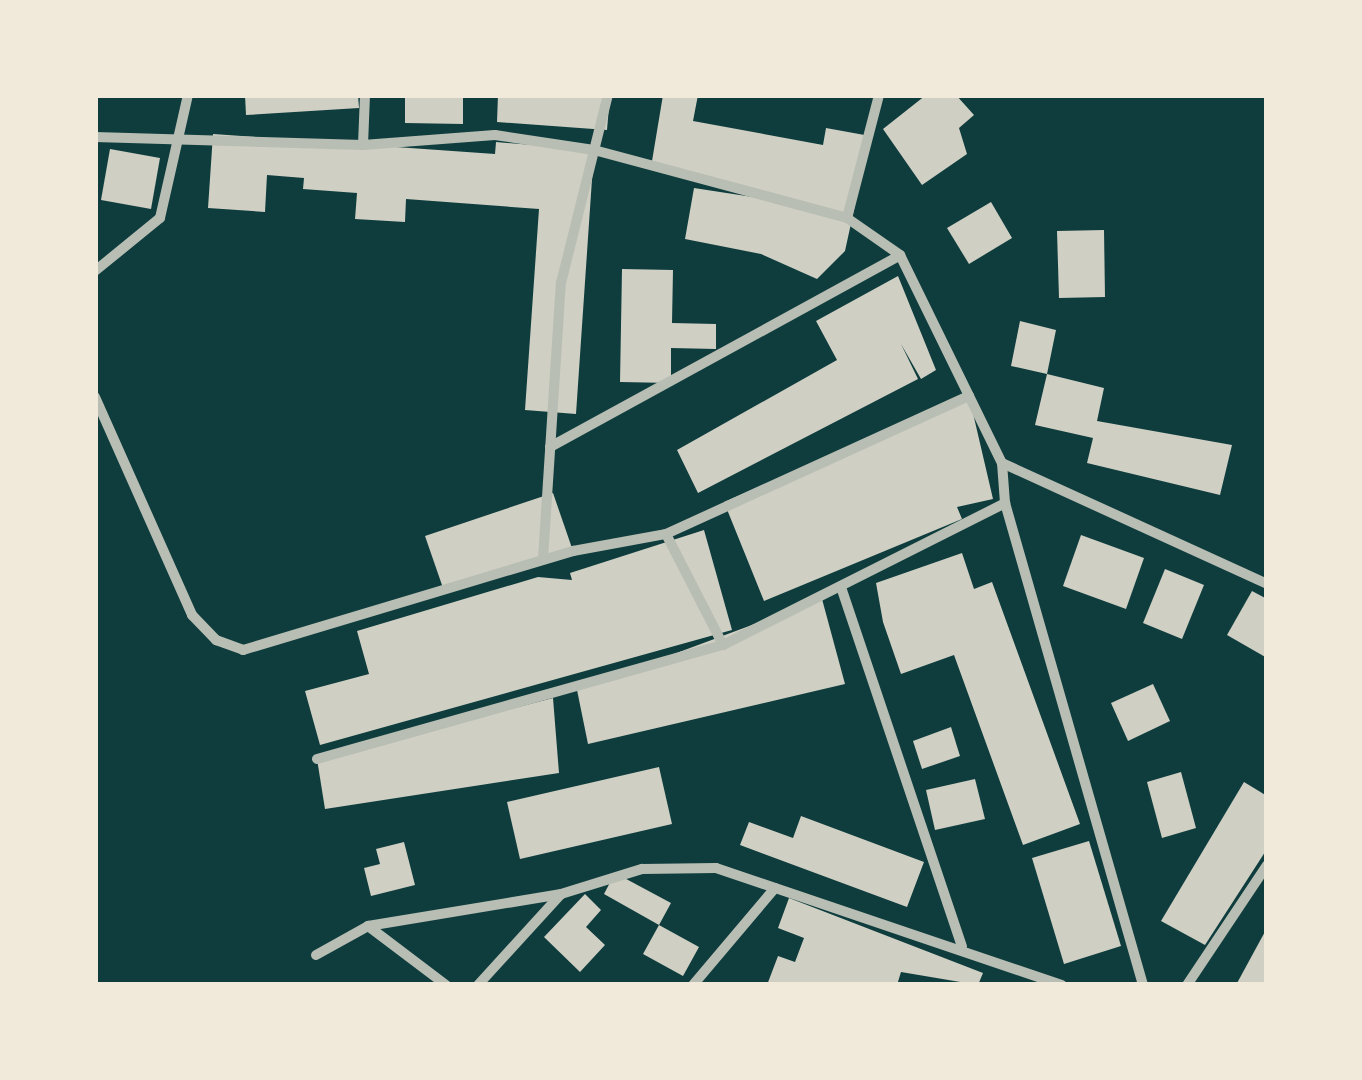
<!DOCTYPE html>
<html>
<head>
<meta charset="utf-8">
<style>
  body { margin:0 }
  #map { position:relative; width:1362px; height:1080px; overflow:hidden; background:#0f3d3e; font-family:Barlow,sans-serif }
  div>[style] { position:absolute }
  .building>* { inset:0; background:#cfcfc3 }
  .minor>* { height:10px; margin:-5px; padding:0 5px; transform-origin:5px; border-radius:5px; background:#b8beb3 }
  span { translate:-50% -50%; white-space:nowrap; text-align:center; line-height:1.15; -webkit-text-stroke:9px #f1e9da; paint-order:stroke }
  .frame { position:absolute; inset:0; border:98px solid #f1e9da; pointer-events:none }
</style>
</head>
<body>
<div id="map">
  <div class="building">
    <div style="clip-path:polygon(245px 95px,358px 95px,359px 108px,246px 115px)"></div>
    <div style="clip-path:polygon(405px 95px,463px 95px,463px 124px,405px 123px)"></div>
    <div style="clip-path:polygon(498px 95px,610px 95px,607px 130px,497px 122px)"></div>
    <div style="clip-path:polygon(663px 95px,698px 95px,693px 121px,823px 145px,826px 128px,870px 136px,845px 251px,817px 279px,761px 254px,685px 239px,694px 188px,766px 199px,651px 167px)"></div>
    <div style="clip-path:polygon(926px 95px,956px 95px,974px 115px,959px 128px,967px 154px,922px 185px,883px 129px)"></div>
    <div style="clip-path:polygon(213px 134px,495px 154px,496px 142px,594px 150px,576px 414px,525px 410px,539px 209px,406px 199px,405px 222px,355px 219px,357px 193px,303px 189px,304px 178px,267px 175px,265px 212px,208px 208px)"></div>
    <div style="clip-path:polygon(110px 149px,160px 158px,151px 209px,101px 200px)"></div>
    <div style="clip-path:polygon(991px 202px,1012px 238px,969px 264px,947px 228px)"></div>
    <div style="clip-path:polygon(1104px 230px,1105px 297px,1059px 298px,1057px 231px)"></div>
    <div style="clip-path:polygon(622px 269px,673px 270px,672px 323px,716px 324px,716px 349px,671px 348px,671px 383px,620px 382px)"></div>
    <div style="clip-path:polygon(898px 276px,936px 370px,921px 379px,901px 344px,918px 379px,698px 493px,677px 450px,837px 360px,816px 321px)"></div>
    <div style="clip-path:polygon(1020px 321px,1056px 330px,1047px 374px,1011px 366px)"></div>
    <div style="clip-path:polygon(1047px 374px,1104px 388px,1097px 421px,1232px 445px,1220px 495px,1087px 463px,1093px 438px,1035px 425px)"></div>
    <div style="clip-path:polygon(969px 396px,993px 499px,957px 507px,962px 519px,764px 601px,724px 502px)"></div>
    <div style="clip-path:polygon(553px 493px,573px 551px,443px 588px,425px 536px)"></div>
    <div style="clip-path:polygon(704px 530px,732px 630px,320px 745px,305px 691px,369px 674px,357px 631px,538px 577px,572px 580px,570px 573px)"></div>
    <div style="clip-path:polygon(1081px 535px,1144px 558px,1126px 609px,1063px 586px)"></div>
    <div style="clip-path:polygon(962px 553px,974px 589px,992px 582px,1080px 824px,1023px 845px,954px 655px,901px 674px,883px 622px,876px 583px)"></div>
    <div style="clip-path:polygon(1165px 569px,1204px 585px,1182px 639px,1143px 623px)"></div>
    <div style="clip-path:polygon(1252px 591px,1267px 599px,1267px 658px,1227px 635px)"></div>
    <div style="clip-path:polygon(822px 599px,845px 684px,588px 744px,577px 690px)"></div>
    <div style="clip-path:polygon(1153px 684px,1170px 721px,1128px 741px,1111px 703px)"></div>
    <div style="clip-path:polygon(553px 698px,559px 773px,325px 809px,317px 759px)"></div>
    <div style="clip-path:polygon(951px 727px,960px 756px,922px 769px,913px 741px)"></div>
    <div style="clip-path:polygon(659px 767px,672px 824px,520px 859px,507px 802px)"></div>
    <div style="clip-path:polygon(1181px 772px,1196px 828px,1162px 838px,1147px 782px)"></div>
    <div style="clip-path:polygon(975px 779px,985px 819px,935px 830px,926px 790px)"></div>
    <div style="clip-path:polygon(1244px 782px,1267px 796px,1267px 849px,1205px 945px,1161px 921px)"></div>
    <div style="clip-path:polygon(801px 816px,924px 862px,907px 907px,740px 845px,749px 822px,793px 838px)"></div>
    <div style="clip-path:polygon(1089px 841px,1121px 946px,1064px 964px,1032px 858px)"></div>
    <div style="clip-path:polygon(404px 842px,415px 885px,371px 896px,364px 868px,380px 864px,376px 849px)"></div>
    <div style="clip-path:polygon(615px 873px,671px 903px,659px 925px,699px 947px,683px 976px,643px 954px,659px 925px,604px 894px)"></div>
    <div style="clip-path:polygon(585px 894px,601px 910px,586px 927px,605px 945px,580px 972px,544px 937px)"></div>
    <div style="clip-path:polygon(789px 898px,983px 973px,978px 985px,901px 972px,897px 985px,767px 985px,778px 956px,795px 962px,804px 938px,778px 928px)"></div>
    <div style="clip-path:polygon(1267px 928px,1267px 985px,1236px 985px,1261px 939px)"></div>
  </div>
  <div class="minor">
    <div style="left:95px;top:137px;width:268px;rotate:1.7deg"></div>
    <div style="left:363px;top:145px;width:132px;rotate:-4.3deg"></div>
    <div style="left:495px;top:135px;width:100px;rotate:8.6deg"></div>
    <div style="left:594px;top:150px;width:262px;rotate:15deg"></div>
    <div style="left:847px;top:218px;width:65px;rotate:34.9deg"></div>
    <div style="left:900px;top:255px;width:232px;rotate:63.9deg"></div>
    <div style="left:1002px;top:463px;width:40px;rotate:85.7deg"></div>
    <div style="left:1005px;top:503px;width:501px;rotate:74.02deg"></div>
    <div style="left:363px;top:145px;width:50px;rotate:-87.7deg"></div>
    <div style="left:847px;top:218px;width:127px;rotate:-75.4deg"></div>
    <div style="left:95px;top:271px;width:84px;rotate:-39.2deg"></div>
    <div style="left:160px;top:218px;width:126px;rotate:-77.2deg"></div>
    <div style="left:95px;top:397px;width:239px;rotate:66deg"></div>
    <div style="left:192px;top:615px;width:35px;rotate:46deg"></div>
    <div style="left:216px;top:640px;width:29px;rotate:20deg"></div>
    <div style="left:243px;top:650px;width:345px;rotate:-16.7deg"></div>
    <div style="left:573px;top:551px;width:95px;rotate:-10.4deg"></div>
    <div style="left:666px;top:534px;width:333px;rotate:-24.5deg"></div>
    <div style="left:550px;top:447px;width:399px;rotate:-28.7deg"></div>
    <div style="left:1002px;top:463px;width:291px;rotate:24.5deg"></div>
    <div style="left:666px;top:534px;width:125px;rotate:62.8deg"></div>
    <div style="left:543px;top:559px;width:277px;rotate:-86.3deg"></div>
    <div style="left:561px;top:283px;width:194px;rotate:-76deg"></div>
    <div style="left:842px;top:590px;width:376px;rotate:71.4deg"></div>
    <div style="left:317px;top:759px;width:422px;rotate:-15.7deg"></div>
    <div style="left:723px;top:645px;width:316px;rotate:-26.7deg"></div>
    <div style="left:368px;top:926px;width:98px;rotate:37.1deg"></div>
    <div style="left:316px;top:955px;width:60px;rotate:-29.1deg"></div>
    <div style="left:368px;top:926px;width:196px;rotate:-9.4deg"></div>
    <div style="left:561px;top:894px;width:85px;rotate:-17.2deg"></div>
    <div style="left:642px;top:869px;width:74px;rotate:-0.8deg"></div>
    <div style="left:716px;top:868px;width:365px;rotate:18.7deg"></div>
    <div style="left:478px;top:985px;width:123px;rotate:-47.6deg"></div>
    <div style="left:693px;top:985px;width:127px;rotate:-49.8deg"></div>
    <div style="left:1187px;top:985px;width:144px;rotate:-56.3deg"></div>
  </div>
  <div class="frame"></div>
</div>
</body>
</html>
